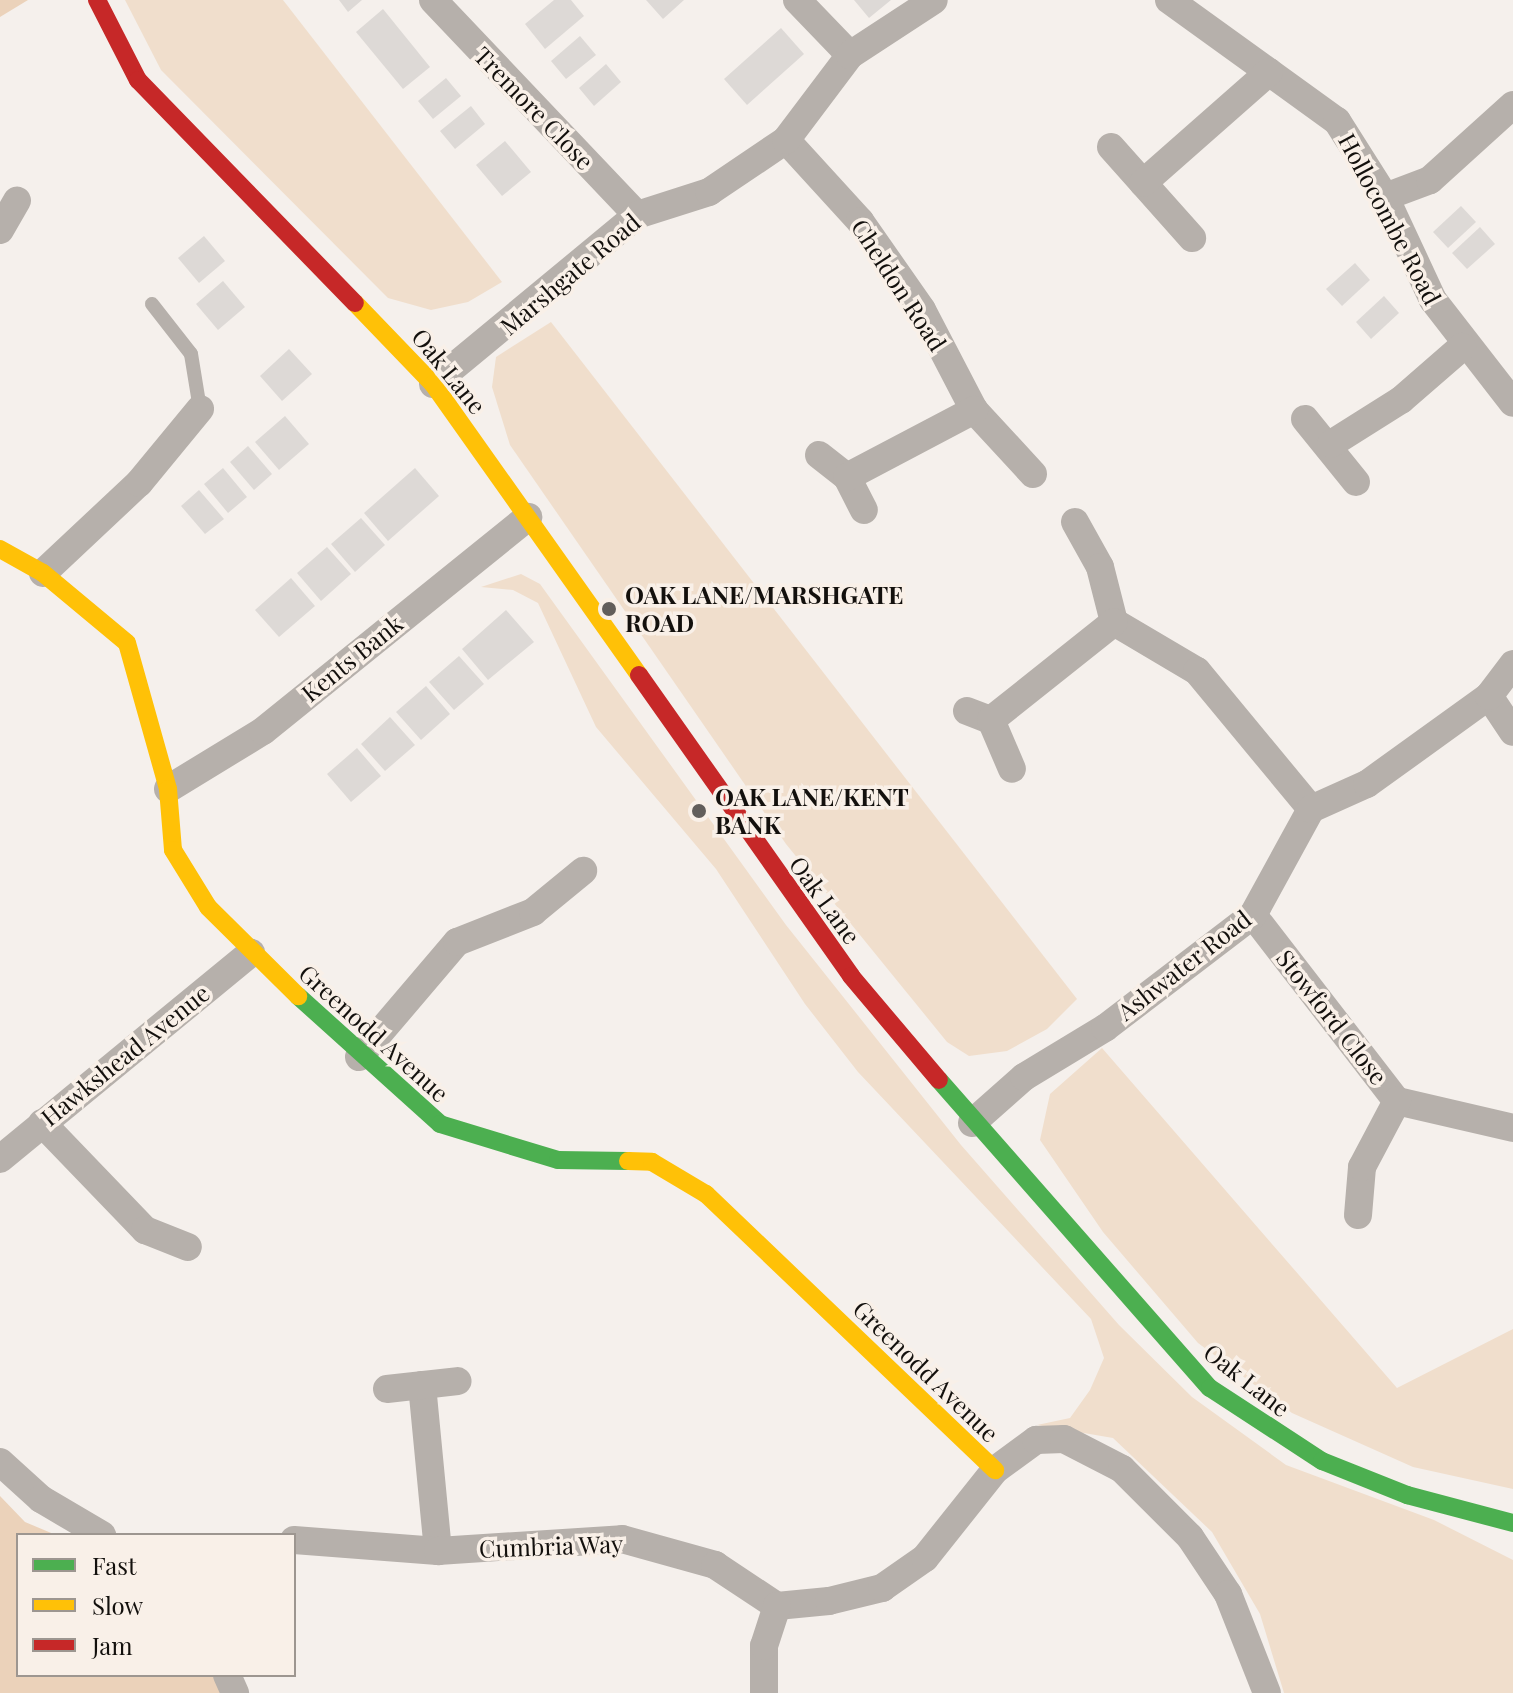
<!DOCTYPE html>
<html>
<head>
<meta charset="utf-8">
<style>
  body { margin:0 }
  #map { position:relative; width:1513px; height:1693px; overflow:hidden; background:#f5f0ec; font-family:"Playfair Display",serif }
  div>[style] { position:absolute }
  .green>* { inset:0; background:#f0decc }
  .forest>* { inset:0; background:#ebd2ba }
  .building>* { inset:0; background:#ddd9d6 }
  .lane>* { height:14px; margin:-7px; padding:0 7px; transform-origin:7px; border-radius:7px; background:#b6b0ab }
  .street>* { height:28px; margin:-14px; padding:0 14px; transform-origin:14px; border-radius:14px; background:#b6b0ab }
  .fast>* { height:18px; margin:-9px; padding:0 9px; transform-origin:9px; border-radius:9px; background:#4caf50 }
  .slow>* { height:18px; margin:-9px; padding:0 9px; transform-origin:9px; border-radius:9px; background:#ffc107 }
  .jam>* { height:18px; margin:-9px; padding:0 9px; transform-origin:9px; border-radius:9px; background:#c62828 }
  .dots>* { width:22px; height:22px; translate:-50% -50%; box-sizing:border-box; border:4px solid #f9f0e8; border-radius:50% }
  span { translate:-50% -50%; white-space:nowrap; text-align:center; line-height:1.15; -webkit-text-stroke:7px #f9f0e8; paint-order:stroke }
  .street-label { font-size:24px; color:#13100d }
  .poi-label { font-size:24px; color:#13100d; font-weight:700 }
  .left { translate:0 -50%; text-align:left }
  .legend { position:absolute; left:16px; top:1533px; width:280px; height:144px; box-sizing:border-box; background:#f9f0e8; border:2px solid #9d9690; margin:0; padding:10px 14px; list-style:none; font-size:24px; color:#13100d }
  .legend li { display:flex; align-items:center; gap:16px; height:40px }
  .legend b { width:40px; border:2px solid #9d9690 }
</style>
</head>
<body>
<div id="map">
  <div class="green">
    <div style="clip-path:polygon(125px 0,283px 0,502px 282px,468px 302px,431px 310px,388px 298px,161px 70px)"></div>
    <div style="clip-path:polygon(551px 322px,1077px 999px,1047px 1029px,1007px 1051px,969px 1056px,947px 1042px,786px 844px,510px 445px,492px 387px,496px 357px)"></div>
    <div style="clip-path:polygon(521px 574px,540px 584px,786px 925px,961px 1145px,1119px 1325px,1192px 1397px,1286px 1465px,1434px 1520px,1513px 1560px,1513px 1693px,1284px 1693px,1260px 1614px,1212px 1532px,1113px 1438px,1037px 1425px,1070px 1418px,1090px 1390px,1104px 1358px,1091px 1319px,858px 1072px,805px 1004px,716px 869px,596px 727px,538px 603px,513px 590px,481px 587px)"></div>
    <div style="clip-path:polygon(1102px 1048px,1397px 1388px,1513px 1329px,1513px 1489px,1413px 1467px,1292px 1413px,1198px 1343px,1103px 1232px,1040px 1140px,1050px 1094px)"></div>
  </div>
  <div class="forest">
    <div style="clip-path:polygon(0 0,28px 0,0 17px)"></div>
    <div style="clip-path:polygon(0 1496px,25px 1522px,56px 1535px,18px 1535px,18px 1675px,213px 1675px,221px 1693px,0 1693px)"></div>
  </div>
  <div class="building">
    <div style="clip-path:polygon(339px 0,362px 0,348px 12px)"></div>
    <div style="clip-path:polygon(554px 0,571px 0,584px 16px,545px 49px,525px 24px)"></div>
    <div style="clip-path:polygon(646px 0,684px 0,663px 19px)"></div>
    <div style="clip-path:polygon(854px 0,891px 0,869px 18px)"></div>
    <div style="clip-path:polygon(383px 9px,430px 67px,403px 89px,356px 32px)"></div>
    <div style="clip-path:polygon(781px 28px,804px 54px,747px 105px,724px 79px)"></div>
    <div style="clip-path:polygon(580px 36px,596px 55px,566px 79px,551px 61px)"></div>
    <div style="clip-path:polygon(606px 64px,621px 82px,594px 106px,579px 88px)"></div>
    <div style="clip-path:polygon(446px 78px,461px 96px,433px 119px,418px 101px)"></div>
    <div style="clip-path:polygon(471px 106px,485px 124px,455px 149px,440px 131px)"></div>
    <div style="clip-path:polygon(505px 141px,531px 172px,502px 196px,476px 165px)"></div>
    <div style="clip-path:polygon(1461px 206px,1476px 222px,1448px 248px,1433px 232px)"></div>
    <div style="clip-path:polygon(1480px 227px,1495px 244px,1467px 269px,1452px 253px)"></div>
    <div style="clip-path:polygon(204px 236px,225px 261px,199px 283px,178px 258px)"></div>
    <div style="clip-path:polygon(1355px 263px,1370px 280px,1342px 306px,1326px 289px)"></div>
    <div style="clip-path:polygon(223px 281px,245px 307px,218px 330px,196px 304px)"></div>
    <div style="clip-path:polygon(1384px 296px,1399px 313px,1371px 339px,1356px 322px)"></div>
    <div style="clip-path:polygon(289px 349px,312px 374px,282px 401px,260px 376px)"></div>
    <div style="clip-path:polygon(285px 416px,309px 444px,279px 470px,255px 442px)"></div>
    <div style="clip-path:polygon(248px 446px,272px 474px,254px 490px,230px 462px)"></div>
    <div style="clip-path:polygon(223px 468px,247px 497px,228px 513px,204px 484px)"></div>
    <div style="clip-path:polygon(415px 468px,439px 496px,388px 541px,364px 513px)"></div>
    <div style="clip-path:polygon(199px 490px,224px 519px,205px 534px,181px 506px)"></div>
    <div style="clip-path:polygon(361px 518px,385px 545px,355px 572px,331px 544px)"></div>
    <div style="clip-path:polygon(327px 547px,351px 574px,321px 601px,297px 573px)"></div>
    <div style="clip-path:polygon(291px 578px,315px 606px,279px 637px,255px 610px)"></div>
    <div style="clip-path:polygon(506px 610px,534px 642px,488px 680px,462px 649px)"></div>
    <div style="clip-path:polygon(459px 656px,484px 684px,454px 710px,429px 682px)"></div>
    <div style="clip-path:polygon(426px 686px,450px 714px,421px 740px,396px 712px)"></div>
    <div style="clip-path:polygon(390px 717px,415px 745px,385px 771px,361px 744px)"></div>
    <div style="clip-path:polygon(357px 748px,381px 776px,351px 802px,327px 774px)"></div>
  </div>
  <div class="lane">
    <div style="left:152px;top:304px;width:63px;rotate:52deg"></div>
    <div style="left:191px;top:354px;width:56px;rotate:80.7deg"></div>
  </div>
  <div class="street">
    <div style="left:433px;top:0;width:296px;rotate:46.5deg"></div>
    <div style="left:797px;top:0;width:76px;rotate:46.1deg"></div>
    <div style="left:1169px;top:0;width:207px;rotate:35.8deg"></div>
    <div style="left:1337px;top:121px;width:90px;rotate:57.7deg"></div>
    <div style="left:1385px;top:197px;width:114px;rotate:65deg"></div>
    <div style="left:1433px;top:300px;width:130px;rotate:52.2deg"></div>
    <div style="left:786px;top:140px;width:110px;rotate:47.6deg"></div>
    <div style="left:860px;top:221px;width:108px;rotate:55.1deg"></div>
    <div style="left:922px;top:310px;width:113px;rotate:62.5deg"></div>
    <div style="left:974px;top:410px;width:87px;rotate:47.3deg"></div>
    <div style="left:1111px;top:147px;width:122px;rotate:48.3deg"></div>
    <div style="left:1143px;top:183px;width:168px;rotate:-41.4deg"></div>
    <div style="left:1385px;top:197px;width:48px;rotate:-20.7deg"></div>
    <div style="left:1430px;top:180px;width:112px;rotate:-42.1deg"></div>
    <div style="left:0;top:230px;width:34px;rotate:-60deg"></div>
    <div style="left:433px;top:384px;width:265px;rotate:-39.6deg"></div>
    <div style="left:637px;top:215px;width:76px;rotate:-17.7deg"></div>
    <div style="left:709px;top:192px;width:93px;rotate:-34deg"></div>
    <div style="left:786px;top:140px;width:106px;rotate:-53deg"></div>
    <div style="left:850px;top:55px;width:100px;rotate:-33.2deg"></div>
    <div style="left:1305px;top:419px;width:81px;rotate:51deg"></div>
    <div style="left:1331px;top:444px;width:83px;rotate:-32.2deg"></div>
    <div style="left:1401px;top:400px;width:81px;rotate:-41deg"></div>
    <div style="left:819px;top:455px;width:36px;rotate:38deg"></div>
    <div style="left:847px;top:477px;width:37px;rotate:63deg"></div>
    <div style="left:847px;top:477px;width:144px;rotate:-27.8deg"></div>
    <div style="left:1075px;top:522px;width:51px;rotate:60.9deg"></div>
    <div style="left:1100px;top:567px;width:57px;rotate:75.7deg"></div>
    <div style="left:1114px;top:622px;width:96px;rotate:30.6deg"></div>
    <div style="left:1197px;top:671px;width:179px;rotate:50.4deg"></div>
    <div style="left:43px;top:573px;width:132px;rotate:-43.2deg"></div>
    <div style="left:139px;top:483px;width:96px;rotate:-50.5deg"></div>
    <div style="left:1489px;top:696px;width:43px;rotate:56.3deg"></div>
    <div style="left:967px;top:711px;width:26px;rotate:21deg"></div>
    <div style="left:991px;top:720px;width:53px;rotate:66.8deg"></div>
    <div style="left:991px;top:720px;width:157px;rotate:-38.5deg"></div>
    <div style="left:168px;top:789px;width:111px;rotate:-31.4deg"></div>
    <div style="left:263px;top:731px;width:341px;rotate:-38.9deg"></div>
    <div style="left:1253px;top:915px;width:235px;rotate:52.3deg"></div>
    <div style="left:1397px;top:1101px;width:119px;rotate:13.1deg"></div>
    <div style="left:359px;top:1057px;width:151px;rotate:-49.6deg"></div>
    <div style="left:457px;top:942px;width:82px;rotate:-21.5deg"></div>
    <div style="left:533px;top:912px;width:65px;rotate:-39.4deg"></div>
    <div style="left:42px;top:1123px;width:149px;rotate:46.1deg"></div>
    <div style="left:145px;top:1230px;width:46px;rotate:21.6deg"></div>
    <div style="left:972px;top:1123px;width:69px;rotate:-41.5deg"></div>
    <div style="left:1024px;top:1077px;width:95px;rotate:-31.2deg"></div>
    <div style="left:1105px;top:1028px;width:186px;rotate:-37.4deg"></div>
    <div style="left:1253px;top:915px;width:121px;rotate:-61.3deg"></div>
    <div style="left:1311px;top:809px;width:61px;rotate:-24.1deg"></div>
    <div style="left:1367px;top:784px;width:150px;rotate:-35.8deg"></div>
    <div style="left:1489px;top:696px;width:40px;rotate:-53deg"></div>
    <div style="left:0;top:1159px;width:325px;rotate:-39.4deg"></div>
    <div style="left:1358px;top:1215px;width:48px;rotate:-85.2deg"></div>
    <div style="left:1362px;top:1167px;width:75px;rotate:-62.1deg"></div>
    <div style="left:422px;top:1385px;width:167px;rotate:84.5deg"></div>
    <div style="left:387px;top:1389px;width:71px;rotate:-6.4deg"></div>
    <div style="left:0;top:1462px;width:55px;rotate:42.1deg"></div>
    <div style="left:41px;top:1499px;width:71px;rotate:30.5deg"></div>
    <div style="left:294px;top:1540px;width:144px;rotate:4.4deg"></div>
    <div style="left:438px;top:1551px;width:184px;rotate:-3.7deg"></div>
    <div style="left:622px;top:1539px;width:97px;rotate:15.6deg"></div>
    <div style="left:715px;top:1565px;width:74px;rotate:33.5deg"></div>
    <div style="left:777px;top:1606px;width:52px;rotate:-5.5deg"></div>
    <div style="left:829px;top:1601px;width:55px;rotate:-13.8deg"></div>
    <div style="left:882px;top:1588px;width:52px;rotate:-34.9deg"></div>
    <div style="left:925px;top:1558px;width:112px;rotate:-51.5deg"></div>
    <div style="left:995px;top:1470px;width:51px;rotate:-36.2deg"></div>
    <div style="left:1036px;top:1440px;width:28px;rotate:-2deg"></div>
    <div style="left:1064px;top:1439px;width:65px;rotate:27.3deg"></div>
    <div style="left:1122px;top:1469px;width:96px;rotate:45deg"></div>
    <div style="left:1190px;top:1537px;width:69px;rotate:56.3deg"></div>
    <div style="left:1228px;top:1594px;width:106px;rotate:68.5deg"></div>
    <div style="left:227px;top:1675px;width:20px;rotate:66deg"></div>
    <div style="left:764px;top:1693px;width:47px;rotate:-90deg"></div>
    <div style="left:764px;top:1646px;width:42px;rotate:-72deg"></div>
  </div>
  <div class="fast">
    <div style="left:298px;top:996px;width:191px;rotate:42deg"></div>
    <div style="left:440px;top:1124px;width:123px;rotate:17deg"></div>
    <div style="left:558px;top:1160px;width:70px;rotate:0.8deg"></div>
    <div style="left:939px;top:1080px;width:410px;rotate:48.7deg"></div>
    <div style="left:1210px;top:1388px;width:134px;rotate:33.1deg"></div>
    <div style="left:1322px;top:1461px;width:92px;rotate:21.8deg"></div>
    <div style="left:1407px;top:1495px;width:110px;rotate:14.8deg"></div>
  </div>
  <div class="slow">
    <div style="left:355px;top:303px;width:112px;rotate:46.1deg"></div>
    <div style="left:433px;top:384px;width:357px;rotate:54.7deg"></div>
    <div style="left:0;top:549px;width:49px;rotate:29.2deg"></div>
    <div style="left:43px;top:573px;width:109px;rotate:39.8deg"></div>
    <div style="left:127px;top:643px;width:152px;rotate:74.3deg"></div>
    <div style="left:168px;top:789px;width:61px;rotate:85.3deg"></div>
    <div style="left:173px;top:850px;width:67px;rotate:58.4deg"></div>
    <div style="left:208px;top:907px;width:127px;rotate:44.7deg"></div>
    <div style="left:628px;top:1161px;width:24px;rotate:2deg"></div>
    <div style="left:652px;top:1162px;width:63px;rotate:30.7deg"></div>
    <div style="left:706px;top:1194px;width:400px;rotate:43.7deg"></div>
  </div>
  <div class="jam">
    <div style="left:97px;top:0;width:90px;rotate:62.9deg"></div>
    <div style="left:138px;top:80px;width:311px;rotate:45.8deg"></div>
    <div style="left:639px;top:675px;width:368px;rotate:54.8deg"></div>
    <div style="left:851px;top:976px;width:136px;rotate:49.8deg"></div>
  </div>
  <div class="dots">
    <div style="left:609px;top:609px;background:#625e5b"></div>
    <div style="left:699px;top:811px;background:#625e5b"></div>
  </div>
  <div class="street-label">
    <span style="left:534px;top:108px;rotate:46deg">Tremore Close</span>
    <span style="left:1390px;top:219px;rotate:62deg">Hollocombe Road</span>
    <span style="left:570px;top:274px;rotate:-40deg">Marshgate Road</span>
    <span style="left:899px;top:285px;rotate:57deg">Cheldon Road</span>
    <span style="left:449px;top:371px;rotate:51deg">Oak Lane</span>
    <span style="left:352px;top:658px;rotate:-39deg">Kents Bank</span>
    <span style="left:825px;top:900px;rotate:54deg">Oak Lane</span>
    <span style="left:1184px;top:965px;rotate:-38deg">Ashwater Road</span>
    <span style="left:1332px;top:1017px;rotate:52deg">Stowford Close</span>
    <span style="left:374px;top:1033px;rotate:42deg">Greenodd Avenue</span>
    <span style="left:125px;top:1055px;rotate:-39deg">Hawkshead Avenue</span>
    <span style="left:926px;top:1371px;rotate:44deg">Greenodd Avenue</span>
    <span style="left:1247px;top:1380px;rotate:38deg">Oak Lane</span>
    <span style="left:551px;top:1546px;rotate:-2deg">Cumbria Way</span>
  </div>
  <div class="poi-label">
    <span class="left" style="left:625px;top:609px">OAK LANE/MARSHGATE<br>ROAD</span>
    <span class="left" style="left:715px;top:811px">OAK LANE/KENT<br>BANK</span>
  </div>
  <ul class="legend">
  <li><b style="height:10px;background:#4caf50"></b>Fast</li>
  <li><b style="height:10px;background:#ffc107"></b>Slow</li>
  <li><b style="height:10px;background:#c62828"></b>Jam</li>
  </ul>
</div>
</body>
</html>
